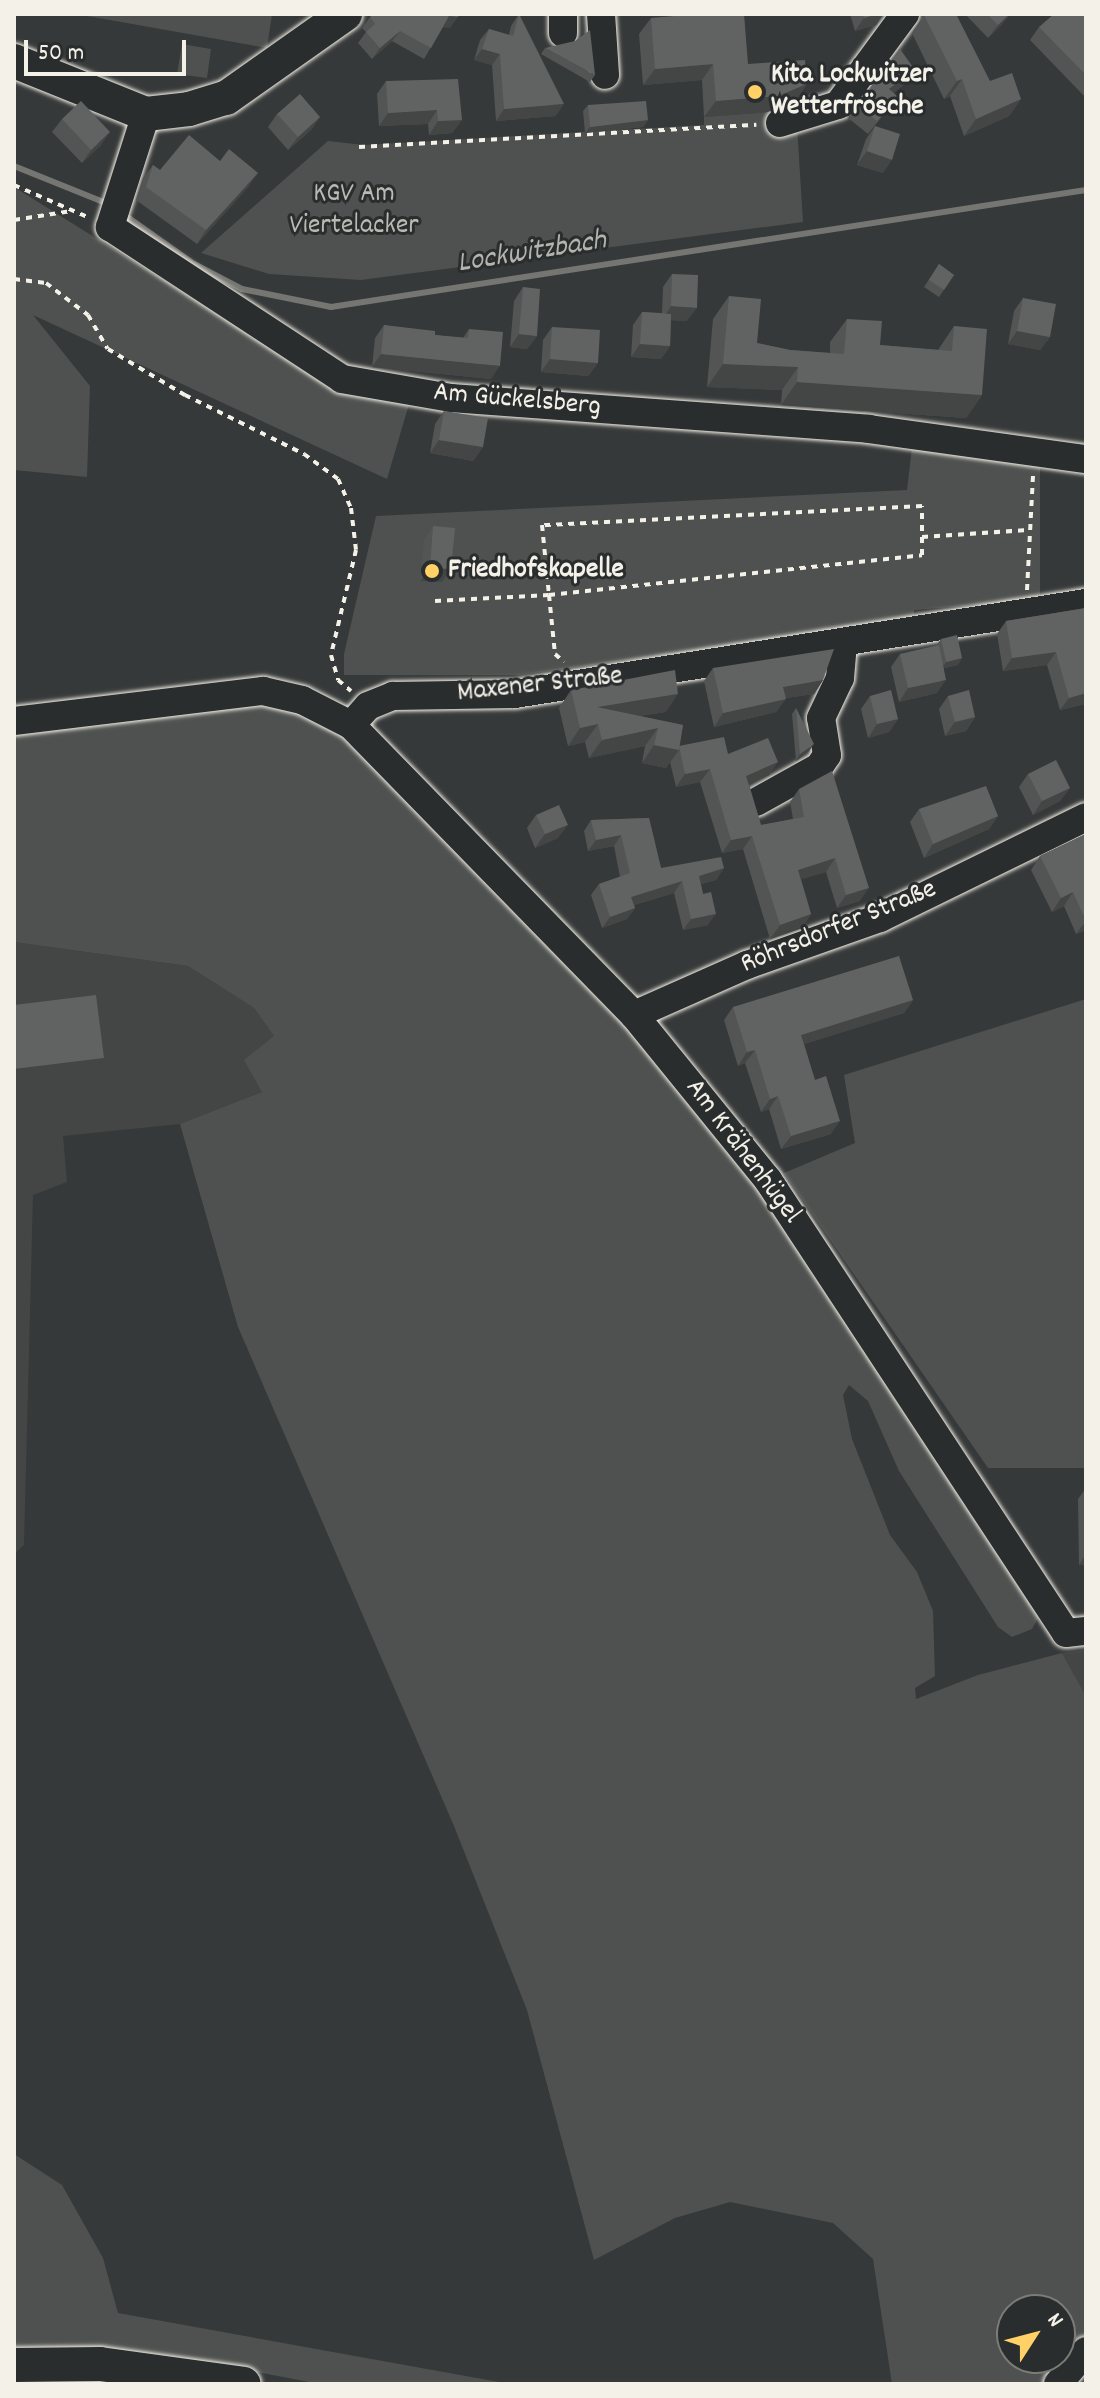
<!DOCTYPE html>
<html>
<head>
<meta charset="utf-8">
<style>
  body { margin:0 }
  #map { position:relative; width:1100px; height:2398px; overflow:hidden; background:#363939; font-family:Dekko,sans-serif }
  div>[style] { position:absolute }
  .built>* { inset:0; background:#434645 }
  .green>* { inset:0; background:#4e514f }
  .stream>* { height:6px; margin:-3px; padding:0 3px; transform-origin:3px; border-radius:3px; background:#757572 }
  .path>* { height:4px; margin-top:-2px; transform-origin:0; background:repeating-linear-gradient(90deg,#f4f1e8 0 6px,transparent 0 12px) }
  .roads { filter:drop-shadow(0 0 2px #f4f1e8) drop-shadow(0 0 2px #f4f1e8) }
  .minor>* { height:28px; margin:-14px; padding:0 14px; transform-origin:14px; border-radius:14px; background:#2a2d2e }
  .major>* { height:34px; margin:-17px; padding:0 17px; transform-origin:17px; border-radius:17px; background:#2a2d2e }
  .wall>* { inset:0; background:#535554 }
  .shaded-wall>* { inset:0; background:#444545 }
  .building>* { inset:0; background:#616362 }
  .dots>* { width:22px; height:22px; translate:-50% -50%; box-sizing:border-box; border:4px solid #2a2d2e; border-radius:50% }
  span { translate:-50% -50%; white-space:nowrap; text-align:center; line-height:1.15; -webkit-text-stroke:6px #2a2d2e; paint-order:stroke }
  .poi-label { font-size:28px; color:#f4f1e8; font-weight:700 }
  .left { translate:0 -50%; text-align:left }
  .park-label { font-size:28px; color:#bab9b2 }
  .street-label { font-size:28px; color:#f4f1e8 }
  .water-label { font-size:30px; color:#b4b3ad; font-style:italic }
  .frame { position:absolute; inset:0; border:16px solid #f4f1e8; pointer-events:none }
  .north { position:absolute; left:996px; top:2294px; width:80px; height:80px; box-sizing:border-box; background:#2a2d2e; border:2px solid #7b7b78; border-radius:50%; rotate:54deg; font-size:22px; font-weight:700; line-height:32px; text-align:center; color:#f4f1e8 }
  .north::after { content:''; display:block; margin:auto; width:28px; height:36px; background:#ffd166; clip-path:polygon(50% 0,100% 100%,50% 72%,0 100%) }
  .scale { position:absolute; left:24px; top:40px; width:162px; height:36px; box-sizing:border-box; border:4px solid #f4f1e8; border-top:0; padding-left:10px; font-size:24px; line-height:28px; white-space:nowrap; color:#f4f1e8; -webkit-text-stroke:6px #2a2d2e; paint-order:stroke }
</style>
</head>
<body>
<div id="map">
  <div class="built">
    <div style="clip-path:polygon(14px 942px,188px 966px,254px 1008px,275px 1037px,262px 1092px,180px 1124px,63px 1136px,67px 1182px,33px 1195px,24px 1545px,14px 1554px)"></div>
    <div style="clip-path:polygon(1086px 1650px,1086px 1696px,1062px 1653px)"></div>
  </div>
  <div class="green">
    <div style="clip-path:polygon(76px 14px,272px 14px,267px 48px)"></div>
    <div style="clip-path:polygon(182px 44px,211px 49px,207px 78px,177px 74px)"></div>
    <div style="clip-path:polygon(796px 110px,803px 222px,361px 280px,269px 274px,201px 253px,328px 141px,364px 145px,704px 125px,704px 117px)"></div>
    <div style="clip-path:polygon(14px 187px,338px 389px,409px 404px,387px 479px,33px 315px,90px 386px,87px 477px,14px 470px)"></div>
    <div style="clip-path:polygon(912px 447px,1040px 462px,1040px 600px,914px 610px,914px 619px,859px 628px,519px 675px,344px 675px,344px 654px,376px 516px,907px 490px)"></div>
    <div style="clip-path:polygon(evenodd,269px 703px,311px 715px,338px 730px,619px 1018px,761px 1188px,1039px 1616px,1032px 1629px,1012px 1637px,998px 1627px,899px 1471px,868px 1401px,849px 1385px,843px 1395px,852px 1439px,890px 1535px,917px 1572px,933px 1611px,935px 1676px,915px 1688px,916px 1699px,978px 1675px,1062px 1653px,1086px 1696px,1086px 2342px,1050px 2384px,892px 2384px,873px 2259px,833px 2223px,730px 2202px,675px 2218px,594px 2260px,527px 2010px,454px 1826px,238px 1327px,180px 1124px,262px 1092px,244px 1060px,274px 1036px,254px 1008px,188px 966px,14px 942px,14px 731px,269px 703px,1012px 2310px,1060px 2310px,1060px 2358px,1012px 2358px,1012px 2310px)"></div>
    <div style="clip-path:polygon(1086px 999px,1086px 1468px,988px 1468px,784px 1173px,855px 1143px,844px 1075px)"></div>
    <div style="clip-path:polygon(14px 2154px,62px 2185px,103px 2258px,118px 2313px,510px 2384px,320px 2384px,209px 2363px,14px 2348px)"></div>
  </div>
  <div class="stream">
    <div style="left:14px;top:166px;width:105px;rotate:21.9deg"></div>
    <div style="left:123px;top:214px;width:87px;rotate:35.2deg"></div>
    <div style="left:194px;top:264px;width:54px;rotate:27.5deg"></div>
    <div style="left:242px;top:289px;width:91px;rotate:11.4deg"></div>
    <div style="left:331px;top:307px;width:764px;rotate:-8.81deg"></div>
  </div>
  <div class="path">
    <div style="left:359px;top:147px;width:398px;rotate:-3.2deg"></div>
    <div style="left:14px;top:185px;width:83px;rotate:23.5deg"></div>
    <div style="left:14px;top:220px;width:58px;rotate:-9deg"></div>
    <div style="left:14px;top:279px;width:32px;rotate:7deg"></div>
    <div style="left:46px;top:283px;width:53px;rotate:37.3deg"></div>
    <div style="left:88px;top:315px;width:39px;rotate:60deg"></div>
    <div style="left:108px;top:349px;width:90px;rotate:30.9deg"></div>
    <div style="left:185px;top:395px;width:133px;rotate:26.4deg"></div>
    <div style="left:304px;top:454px;width:42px;rotate:36.3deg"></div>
    <div style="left:338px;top:479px;width:32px;rotate:66deg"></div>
    <div style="left:351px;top:508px;width:42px;rotate:83.2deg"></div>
    <div style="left:356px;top:550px;width:108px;rotate:103.4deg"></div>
    <div style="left:331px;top:655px;width:26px;rotate:74deg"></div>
    <div style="left:338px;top:680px;width:17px;rotate:40deg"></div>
    <div style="left:922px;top:537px;width:106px;rotate:-3.8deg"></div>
    <div style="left:1027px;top:590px;width:115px;rotate:-87deg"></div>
    <div style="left:435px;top:601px;width:114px;rotate:-3deg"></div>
    <div style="left:549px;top:595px;width:375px;rotate:-6.1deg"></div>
    <div style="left:922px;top:555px;width:49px;rotate:-90deg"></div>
    <div style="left:922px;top:506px;width:380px;rotate:177.1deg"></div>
    <div style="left:542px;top:525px;width:70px;rotate:84.3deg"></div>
    <div style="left:549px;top:595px;width:59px;rotate:84.2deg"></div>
    <div style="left:555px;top:654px;width:12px;rotate:42deg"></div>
  </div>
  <div class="roads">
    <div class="minor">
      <div style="left:563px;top:14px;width:19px;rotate:90deg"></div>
      <div style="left:601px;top:14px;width:61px;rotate:86.2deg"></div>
      <div style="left:146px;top:114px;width:119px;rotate:107.7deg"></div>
      <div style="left:110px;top:227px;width:277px;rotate:33.2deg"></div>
      <div style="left:342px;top:379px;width:111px;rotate:9.9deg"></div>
      <div style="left:451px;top:398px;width:419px;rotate:4.2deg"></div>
      <div style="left:869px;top:429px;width:219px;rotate:7.9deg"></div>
      <div style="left:780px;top:123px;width:61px;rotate:-17.2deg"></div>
      <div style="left:838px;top:105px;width:113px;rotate:-53.6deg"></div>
      <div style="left:14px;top:721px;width:251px;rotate:-6.9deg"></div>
      <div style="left:263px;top:691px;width:40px;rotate:13deg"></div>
      <div style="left:302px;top:700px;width:55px;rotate:27deg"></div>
      <div style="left:351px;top:725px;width:405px;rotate:45.7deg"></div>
      <div style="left:634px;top:1015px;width:213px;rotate:50.9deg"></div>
      <div style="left:768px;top:1180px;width:542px;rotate:56.66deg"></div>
      <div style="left:1066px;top:1633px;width:20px;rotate:-6deg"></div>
      <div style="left:351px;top:725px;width:25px;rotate:-48deg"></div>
      <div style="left:368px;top:706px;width:27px;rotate:-22deg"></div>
      <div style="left:393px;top:696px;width:122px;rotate:-0.9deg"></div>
      <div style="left:515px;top:694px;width:578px;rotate:-9.06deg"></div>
      <div style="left:756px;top:802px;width:72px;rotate:-29.1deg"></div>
      <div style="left:819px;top:767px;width:14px;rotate:-56deg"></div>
      <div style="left:827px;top:755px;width:37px;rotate:-99deg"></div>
      <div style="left:821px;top:718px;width:44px;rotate:-64.6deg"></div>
      <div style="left:840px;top:678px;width:32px;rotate:-85deg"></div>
      <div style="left:634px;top:1015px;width:124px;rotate:-23.9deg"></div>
      <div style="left:747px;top:965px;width:141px;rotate:-19.5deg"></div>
      <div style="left:880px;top:918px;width:229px;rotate:-26.1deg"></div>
      <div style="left:1058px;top:2384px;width:43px;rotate:-49.7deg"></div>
    </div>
    <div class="major">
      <div style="left:14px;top:61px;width:142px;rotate:21.9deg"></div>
      <div style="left:146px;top:114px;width:43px;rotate:-6.6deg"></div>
      <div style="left:189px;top:109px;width:39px;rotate:-17deg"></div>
      <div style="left:226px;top:98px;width:146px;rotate:-35.2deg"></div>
      <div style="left:14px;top:2365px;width:86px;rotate:-0.7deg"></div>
      <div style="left:100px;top:2364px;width:145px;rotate:7.9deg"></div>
    </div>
  </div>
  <div class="wall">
    <div style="clip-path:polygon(519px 14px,556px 116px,496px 121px,492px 65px,474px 60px,480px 40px,489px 29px,509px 35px,511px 26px)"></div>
    <div style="clip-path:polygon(850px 14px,883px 14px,876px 25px,855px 31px)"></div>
    <div style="clip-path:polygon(965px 14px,1010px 14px,1002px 24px,988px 38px)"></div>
    <div style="clip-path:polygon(924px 15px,990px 81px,1021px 99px,1009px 116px,964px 136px,950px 96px,944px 99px,912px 33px)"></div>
    <div style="clip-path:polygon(370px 17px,450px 28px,443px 27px,424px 59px,392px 41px,372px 59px,358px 43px,366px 32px,362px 28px)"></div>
    <div style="clip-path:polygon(651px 18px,748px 64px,807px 84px,796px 100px,767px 112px,704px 117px,702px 80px,643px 85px,639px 34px)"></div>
    <div style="clip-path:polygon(1086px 18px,1086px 98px,1030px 40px,1039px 27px)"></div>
    <div style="clip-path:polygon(545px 48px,595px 75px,590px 82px,541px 54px)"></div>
    <div style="clip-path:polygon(386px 81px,462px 120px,452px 133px,429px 135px,428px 124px,379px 126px,377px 94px)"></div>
    <div style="clip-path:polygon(906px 83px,893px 93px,888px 109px,868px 134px,848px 118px,857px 105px)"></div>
    <div style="clip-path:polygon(588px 105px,648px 120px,643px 127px,585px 133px,583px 111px)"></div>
    <div style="clip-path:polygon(277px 114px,320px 117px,311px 130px,288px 150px,268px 127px)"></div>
    <div style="clip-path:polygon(62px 119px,101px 145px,82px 163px,52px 132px)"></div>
    <div style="clip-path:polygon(875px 126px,883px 173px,857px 165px,866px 139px)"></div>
    <div style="clip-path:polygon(153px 165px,160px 170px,249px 186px,197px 244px,136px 200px,143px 178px)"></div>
    <div style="clip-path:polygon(939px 264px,954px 275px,939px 297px,924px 287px)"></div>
    <div style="clip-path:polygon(672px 274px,687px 321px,671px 320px,670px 346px,661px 359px,631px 357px,633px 325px,642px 312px,662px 313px,663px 287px)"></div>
    <div style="clip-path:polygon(523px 287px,537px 336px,527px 349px,510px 347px,514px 301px)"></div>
    <div style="clip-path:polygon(729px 296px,757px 343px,790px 350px,830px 353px,830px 342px,847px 319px,880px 345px,938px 350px,954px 326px,982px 395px,966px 418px,781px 405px,782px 390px,707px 387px,713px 319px)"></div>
    <div style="clip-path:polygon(1023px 298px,1050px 337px,1040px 350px,1008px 344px,1014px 311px)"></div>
    <div style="clip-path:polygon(384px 325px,435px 335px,463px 338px,469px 329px,491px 379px,372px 367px,375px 338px)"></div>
    <div style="clip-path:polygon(552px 327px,598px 363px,588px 376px,541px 372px,543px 340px)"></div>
    <div style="clip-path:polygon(444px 411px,483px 447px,473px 461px,430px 453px,435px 424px)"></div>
    <div style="clip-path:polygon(433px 526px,442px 582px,420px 581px,424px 540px)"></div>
    <div style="clip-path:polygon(1086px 608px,1086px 704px,1060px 710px,1047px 665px,1003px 671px,997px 634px,1006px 621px)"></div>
    <div style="clip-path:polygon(941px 639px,962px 658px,958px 665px,944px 668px,937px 693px,899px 702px,891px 667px,900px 654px,936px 646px)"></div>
    <div style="clip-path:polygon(713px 668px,823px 680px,814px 694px,786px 698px,776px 712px,714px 727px,704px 681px)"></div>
    <div style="clip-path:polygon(571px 690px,666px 712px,639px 716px,683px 725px,679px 746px,728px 754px,769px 775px,749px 784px,761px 825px,793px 819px,790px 802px,799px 789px,860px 901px,837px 908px,826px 872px,801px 879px,811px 914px,802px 928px,770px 939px,743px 849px,722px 853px,700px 782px,676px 787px,670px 762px,666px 768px,642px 763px,645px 746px,589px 758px,585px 742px,568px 746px,559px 708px)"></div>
    <div style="clip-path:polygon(870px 696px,898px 719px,889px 732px,868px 738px,861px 709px)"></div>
    <div style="clip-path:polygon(948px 696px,975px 717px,966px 731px,945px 736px,939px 709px)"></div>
    <div style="clip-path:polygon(796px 708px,809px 751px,796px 761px,792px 714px)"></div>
    <div style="clip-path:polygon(1028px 774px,1070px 788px,1060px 801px,1033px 815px,1019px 787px)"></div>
    <div style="clip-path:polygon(919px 809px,998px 816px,989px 829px,924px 858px,910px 822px)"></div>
    <div style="clip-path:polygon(536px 815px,558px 838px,535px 848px,527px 828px)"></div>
    <div style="clip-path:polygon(649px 818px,661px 868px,724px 868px,716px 880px,701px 884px,708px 925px,683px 930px,674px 893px,634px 905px,635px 908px,627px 919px,602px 928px,591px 895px,599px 884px,620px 877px,614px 846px,588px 851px,584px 831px,591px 820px)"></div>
    <div style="clip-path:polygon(1086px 834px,1086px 930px,1076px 934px,1064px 906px,1052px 912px,1031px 870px,1040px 856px)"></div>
    <div style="clip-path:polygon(913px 1000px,904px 1013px,804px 1044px,831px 1134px,781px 1149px,769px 1109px,761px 1112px,745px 1063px,738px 1066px,724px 1020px,733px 1007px)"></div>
    <div style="clip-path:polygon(1086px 1488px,1086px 1565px,1079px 1565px,1078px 1499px)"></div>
  </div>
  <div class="shaded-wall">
    <div style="clip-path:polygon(878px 14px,883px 14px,876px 25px,855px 31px,864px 18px)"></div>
    <div style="clip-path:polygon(1010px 14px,1002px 24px,988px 38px,998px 25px)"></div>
    <div style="clip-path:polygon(449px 16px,458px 17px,450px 28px,441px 27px)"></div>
    <div style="clip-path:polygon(400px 31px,392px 41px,372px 59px,380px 48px)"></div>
    <div style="clip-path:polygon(482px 49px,500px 54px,492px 65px,474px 60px)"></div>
    <div style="clip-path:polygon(713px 64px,702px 80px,643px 85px,655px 69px)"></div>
    <div style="clip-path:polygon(915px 70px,906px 83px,879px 103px,889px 89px)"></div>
    <div style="clip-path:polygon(962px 79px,950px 96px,944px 99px,957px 81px)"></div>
    <div style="clip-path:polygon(807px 84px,796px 100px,767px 112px,704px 117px,716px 101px)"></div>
    <div style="clip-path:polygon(1021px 99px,1009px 116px,964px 136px,976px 119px)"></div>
    <div style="clip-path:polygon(564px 104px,556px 116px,496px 121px,504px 109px)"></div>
    <div style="clip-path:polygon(437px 110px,428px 124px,379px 126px,388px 113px)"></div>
    <div style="clip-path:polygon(320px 117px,311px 130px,288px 150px,298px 137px)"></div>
    <div style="clip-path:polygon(462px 120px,452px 133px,429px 135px,438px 121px)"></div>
    <div style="clip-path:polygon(648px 120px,643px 127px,585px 133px,590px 127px)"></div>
    <div style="clip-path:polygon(110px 132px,101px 145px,82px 163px,91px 150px)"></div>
    <div style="clip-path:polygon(867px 151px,892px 160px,883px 173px,857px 165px)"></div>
    <div style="clip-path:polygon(258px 173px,249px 186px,197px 244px,206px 230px)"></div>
    <div style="clip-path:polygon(671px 306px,697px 308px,687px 321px,662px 320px)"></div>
    <div style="clip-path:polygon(1017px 331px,1050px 337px,1040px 350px,1008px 344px)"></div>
    <div style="clip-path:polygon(519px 334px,537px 336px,527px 349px,510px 347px)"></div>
    <div style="clip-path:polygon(640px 344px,670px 346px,661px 359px,631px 357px)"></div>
    <div style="clip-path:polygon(381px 354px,500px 366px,491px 379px,372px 367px)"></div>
    <div style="clip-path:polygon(550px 359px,598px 363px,588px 376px,541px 372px)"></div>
    <div style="clip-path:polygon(723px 364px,798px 367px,782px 390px,707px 387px)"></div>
    <div style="clip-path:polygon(797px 382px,982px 395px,966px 418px,781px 405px)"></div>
    <div style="clip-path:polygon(439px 440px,483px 447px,473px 461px,430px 453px)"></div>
    <div style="clip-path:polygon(430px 568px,451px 569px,442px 582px,420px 581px)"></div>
    <div style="clip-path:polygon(1056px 652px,1047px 665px,1003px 671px,1012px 658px)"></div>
    <div style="clip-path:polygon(962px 658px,958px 665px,941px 669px,946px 662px)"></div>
    <div style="clip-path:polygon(823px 680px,814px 694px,773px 700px,783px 687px)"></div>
    <div style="clip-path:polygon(946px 680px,937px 693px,899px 702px,908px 688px)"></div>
    <div style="clip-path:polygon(1086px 693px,1086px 704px,1060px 710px,1069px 698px)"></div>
    <div style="clip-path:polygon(678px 694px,666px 712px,584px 725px,597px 707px)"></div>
    <div style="clip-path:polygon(786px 699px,776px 712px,714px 727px,723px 713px)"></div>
    <div style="clip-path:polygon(975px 717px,966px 731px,945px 736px,955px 722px)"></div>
    <div style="clip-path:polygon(898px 719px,889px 732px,868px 738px,877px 724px)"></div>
    <div style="clip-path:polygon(598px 724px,585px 742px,568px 746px,580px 728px)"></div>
    <div style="clip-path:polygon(658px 728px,645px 746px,589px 758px,602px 740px)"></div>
    <div style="clip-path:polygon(814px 744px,809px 751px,796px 761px,800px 754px)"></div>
    <div style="clip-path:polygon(654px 745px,679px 750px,666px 768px,642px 763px)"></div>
    <div style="clip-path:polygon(778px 762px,769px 775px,737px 790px,746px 776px)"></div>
    <div style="clip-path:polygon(710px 769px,700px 782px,676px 787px,685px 774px)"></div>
    <div style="clip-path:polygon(1070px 788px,1060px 801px,1033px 815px,1042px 801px)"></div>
    <div style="clip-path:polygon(998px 816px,989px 829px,924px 858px,933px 844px)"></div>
    <div style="clip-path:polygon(568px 825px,558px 838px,535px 848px,545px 834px)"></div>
    <div style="clip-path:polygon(621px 835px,614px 846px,588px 851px,596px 840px)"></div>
    <div style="clip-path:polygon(752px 836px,743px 849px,722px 853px,731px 840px)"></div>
    <div style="clip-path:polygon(835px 858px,826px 872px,788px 883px,798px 870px)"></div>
    <div style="clip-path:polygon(724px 868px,716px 880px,691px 887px,699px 876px)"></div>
    <div style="clip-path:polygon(682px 881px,674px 893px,623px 908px,631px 897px)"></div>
    <div style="clip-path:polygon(869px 888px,860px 901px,837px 908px,846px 895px)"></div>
    <div style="clip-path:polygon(1073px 892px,1064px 906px,1052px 912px,1061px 898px)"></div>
    <div style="clip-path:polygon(635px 908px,627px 919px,602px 928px,610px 917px)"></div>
    <div style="clip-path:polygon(716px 914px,708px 925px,683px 930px,691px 919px)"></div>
    <div style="clip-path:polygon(811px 914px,802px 928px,770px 939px,780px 925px)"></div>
    <div style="clip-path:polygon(1086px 921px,1086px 930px,1076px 934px)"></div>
    <div style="clip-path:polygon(913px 1000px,904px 1013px,792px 1048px,801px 1035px)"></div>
    <div style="clip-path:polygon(755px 1050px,745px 1063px,738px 1066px,747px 1052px)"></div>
    <div style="clip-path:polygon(104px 1058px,90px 1077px,14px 1087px,14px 1069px)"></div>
    <div style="clip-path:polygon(778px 1096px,769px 1109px,761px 1112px,770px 1099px)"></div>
    <div style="clip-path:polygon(840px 1121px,831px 1134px,781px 1149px,791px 1136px)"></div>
    <div style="clip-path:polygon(1086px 1554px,1086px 1565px,1079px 1565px)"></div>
  </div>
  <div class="building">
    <div style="clip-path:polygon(373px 14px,459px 14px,458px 17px,449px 16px,431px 48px,400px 31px,380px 48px,366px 32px,375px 24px,370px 17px)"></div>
    <div style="clip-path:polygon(519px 14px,564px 104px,504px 109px,500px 54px,482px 49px,489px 29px,513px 36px)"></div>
    <div style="clip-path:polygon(697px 14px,744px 14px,748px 64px,805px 60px,807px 84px,778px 96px,716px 101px,713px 64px,655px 69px,651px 18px)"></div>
    <div style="clip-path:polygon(863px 14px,878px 14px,864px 18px)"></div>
    <div style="clip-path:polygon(927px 14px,956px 14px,990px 81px,1012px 73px,1021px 99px,976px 119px,962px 79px,957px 81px,924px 15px)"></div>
    <div style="clip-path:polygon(987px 14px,1009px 14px,998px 25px)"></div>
    <div style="clip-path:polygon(1054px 14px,1083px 14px,1086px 18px,1086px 75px,1039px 27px)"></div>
    <div style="clip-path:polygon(590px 30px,595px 75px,545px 48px,575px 41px)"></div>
    <div style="clip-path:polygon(900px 49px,915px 70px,889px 89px,897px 96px,877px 121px,857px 105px)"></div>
    <div style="clip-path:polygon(458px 79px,462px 120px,438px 121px,437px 110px,388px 113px,386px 81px)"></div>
    <div style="clip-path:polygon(300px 94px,320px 117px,298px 137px,277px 114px)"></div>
    <div style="clip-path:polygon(81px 101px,110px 132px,91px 150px,62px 119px)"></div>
    <div style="clip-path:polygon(646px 101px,648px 120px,590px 127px,588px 105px)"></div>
    <div style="clip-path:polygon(875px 126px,900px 134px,892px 160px,867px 151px)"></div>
    <div style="clip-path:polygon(189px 135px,220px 161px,229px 149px,258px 173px,206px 230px,146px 187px,153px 165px,160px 170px)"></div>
    <div style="clip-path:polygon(939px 264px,954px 275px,944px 290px,929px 280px)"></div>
    <div style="clip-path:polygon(672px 274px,698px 275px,697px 308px,671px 306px)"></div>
    <div style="clip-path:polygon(523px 287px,540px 289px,537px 336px,519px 334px)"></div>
    <div style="clip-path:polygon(729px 296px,761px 299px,757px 343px,790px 350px,844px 354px,847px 319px,882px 321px,880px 345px,952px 351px,954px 326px,987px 329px,982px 395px,797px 382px,798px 367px,723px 364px)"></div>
    <div style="clip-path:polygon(1023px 298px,1056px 304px,1050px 337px,1017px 331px)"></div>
    <div style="clip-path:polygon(642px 312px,671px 314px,670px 346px,640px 344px)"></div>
    <div style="clip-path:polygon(384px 325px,435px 331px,435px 335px,468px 338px,469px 329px,503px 332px,500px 366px,381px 354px)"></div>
    <div style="clip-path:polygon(552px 327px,600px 330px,598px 363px,550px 359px)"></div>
    <div style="clip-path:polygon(444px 411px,488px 418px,483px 447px,439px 440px)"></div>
    <div style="clip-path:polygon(433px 526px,455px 528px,451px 569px,430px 568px)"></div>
    <div style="clip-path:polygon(1086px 608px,1086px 693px,1069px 698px,1056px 652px,1012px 658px,1006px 621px)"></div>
    <div style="clip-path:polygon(957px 635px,962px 658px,946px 662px,941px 639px)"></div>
    <div style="clip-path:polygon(939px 645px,946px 680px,908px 688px,900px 654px)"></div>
    <div style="clip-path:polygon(834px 649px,823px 680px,783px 687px,786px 699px,723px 713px,713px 668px)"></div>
    <div style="clip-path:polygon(675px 670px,678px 694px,597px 707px,683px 725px,679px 750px,654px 745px,658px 728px,602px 740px,598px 724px,580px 728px,571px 690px)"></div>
    <div style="clip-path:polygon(891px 690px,898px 719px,877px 724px,870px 696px)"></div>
    <div style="clip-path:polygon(969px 690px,975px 717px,955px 722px,948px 696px)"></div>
    <div style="clip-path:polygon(796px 708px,814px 744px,800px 754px)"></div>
    <div style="clip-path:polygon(724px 737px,728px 754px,768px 738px,778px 762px,746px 776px,761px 825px,804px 817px,799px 789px,832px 771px,869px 888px,846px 895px,835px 858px,798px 870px,811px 914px,780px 925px,752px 836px,731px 840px,710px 769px,685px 774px,679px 746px)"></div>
    <div style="clip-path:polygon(1056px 760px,1070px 788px,1042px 801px,1028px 774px)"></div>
    <div style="clip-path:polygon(986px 786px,998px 816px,933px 844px,919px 809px)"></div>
    <div style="clip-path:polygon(559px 805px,568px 825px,545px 834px,536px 815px)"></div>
    <div style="clip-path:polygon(649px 818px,661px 868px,721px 857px,724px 868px,699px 876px,703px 894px,711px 892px,716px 914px,691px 919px,682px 881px,631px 897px,635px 908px,610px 917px,599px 884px,630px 873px,621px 835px,596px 840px,591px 820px)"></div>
    <div style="clip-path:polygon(1086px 834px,1086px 921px,1073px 892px,1061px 898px,1040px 856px)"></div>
    <div style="clip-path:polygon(899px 956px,913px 1000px,801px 1035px,815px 1080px,826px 1076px,840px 1121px,791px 1136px,778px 1096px,770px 1099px,755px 1050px,747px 1052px,733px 1007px)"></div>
    <div style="clip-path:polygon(96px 995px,104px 1058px,14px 1069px,14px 1005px)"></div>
  </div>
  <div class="dots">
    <div style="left:755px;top:92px;background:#ffd166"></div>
    <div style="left:432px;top:571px;background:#ffd166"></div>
  </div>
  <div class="poi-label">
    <span class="left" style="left:771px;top:92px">Kita Lockwitzer<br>Wetterfrösche</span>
    <span class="left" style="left:448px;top:571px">Friedhofskapelle</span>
  </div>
  <div class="park-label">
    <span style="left:354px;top:211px">KGV Am<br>Viertelacker</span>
  </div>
  <div class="street-label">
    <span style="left:517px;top:401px;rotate:5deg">Am Gückelsberg</span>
    <span style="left:540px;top:686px;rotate:-6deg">Maxener Straße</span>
    <span style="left:839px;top:928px;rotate:-22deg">Röhrsdorfer Straße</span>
    <span style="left:742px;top:1152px;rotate:53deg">Am Krähenhügel</span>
  </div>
  <div class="water-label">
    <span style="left:532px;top:254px;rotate:-9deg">Lockwitzbach</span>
  </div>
  <div class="frame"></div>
  <div class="north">N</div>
  <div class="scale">50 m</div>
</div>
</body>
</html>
